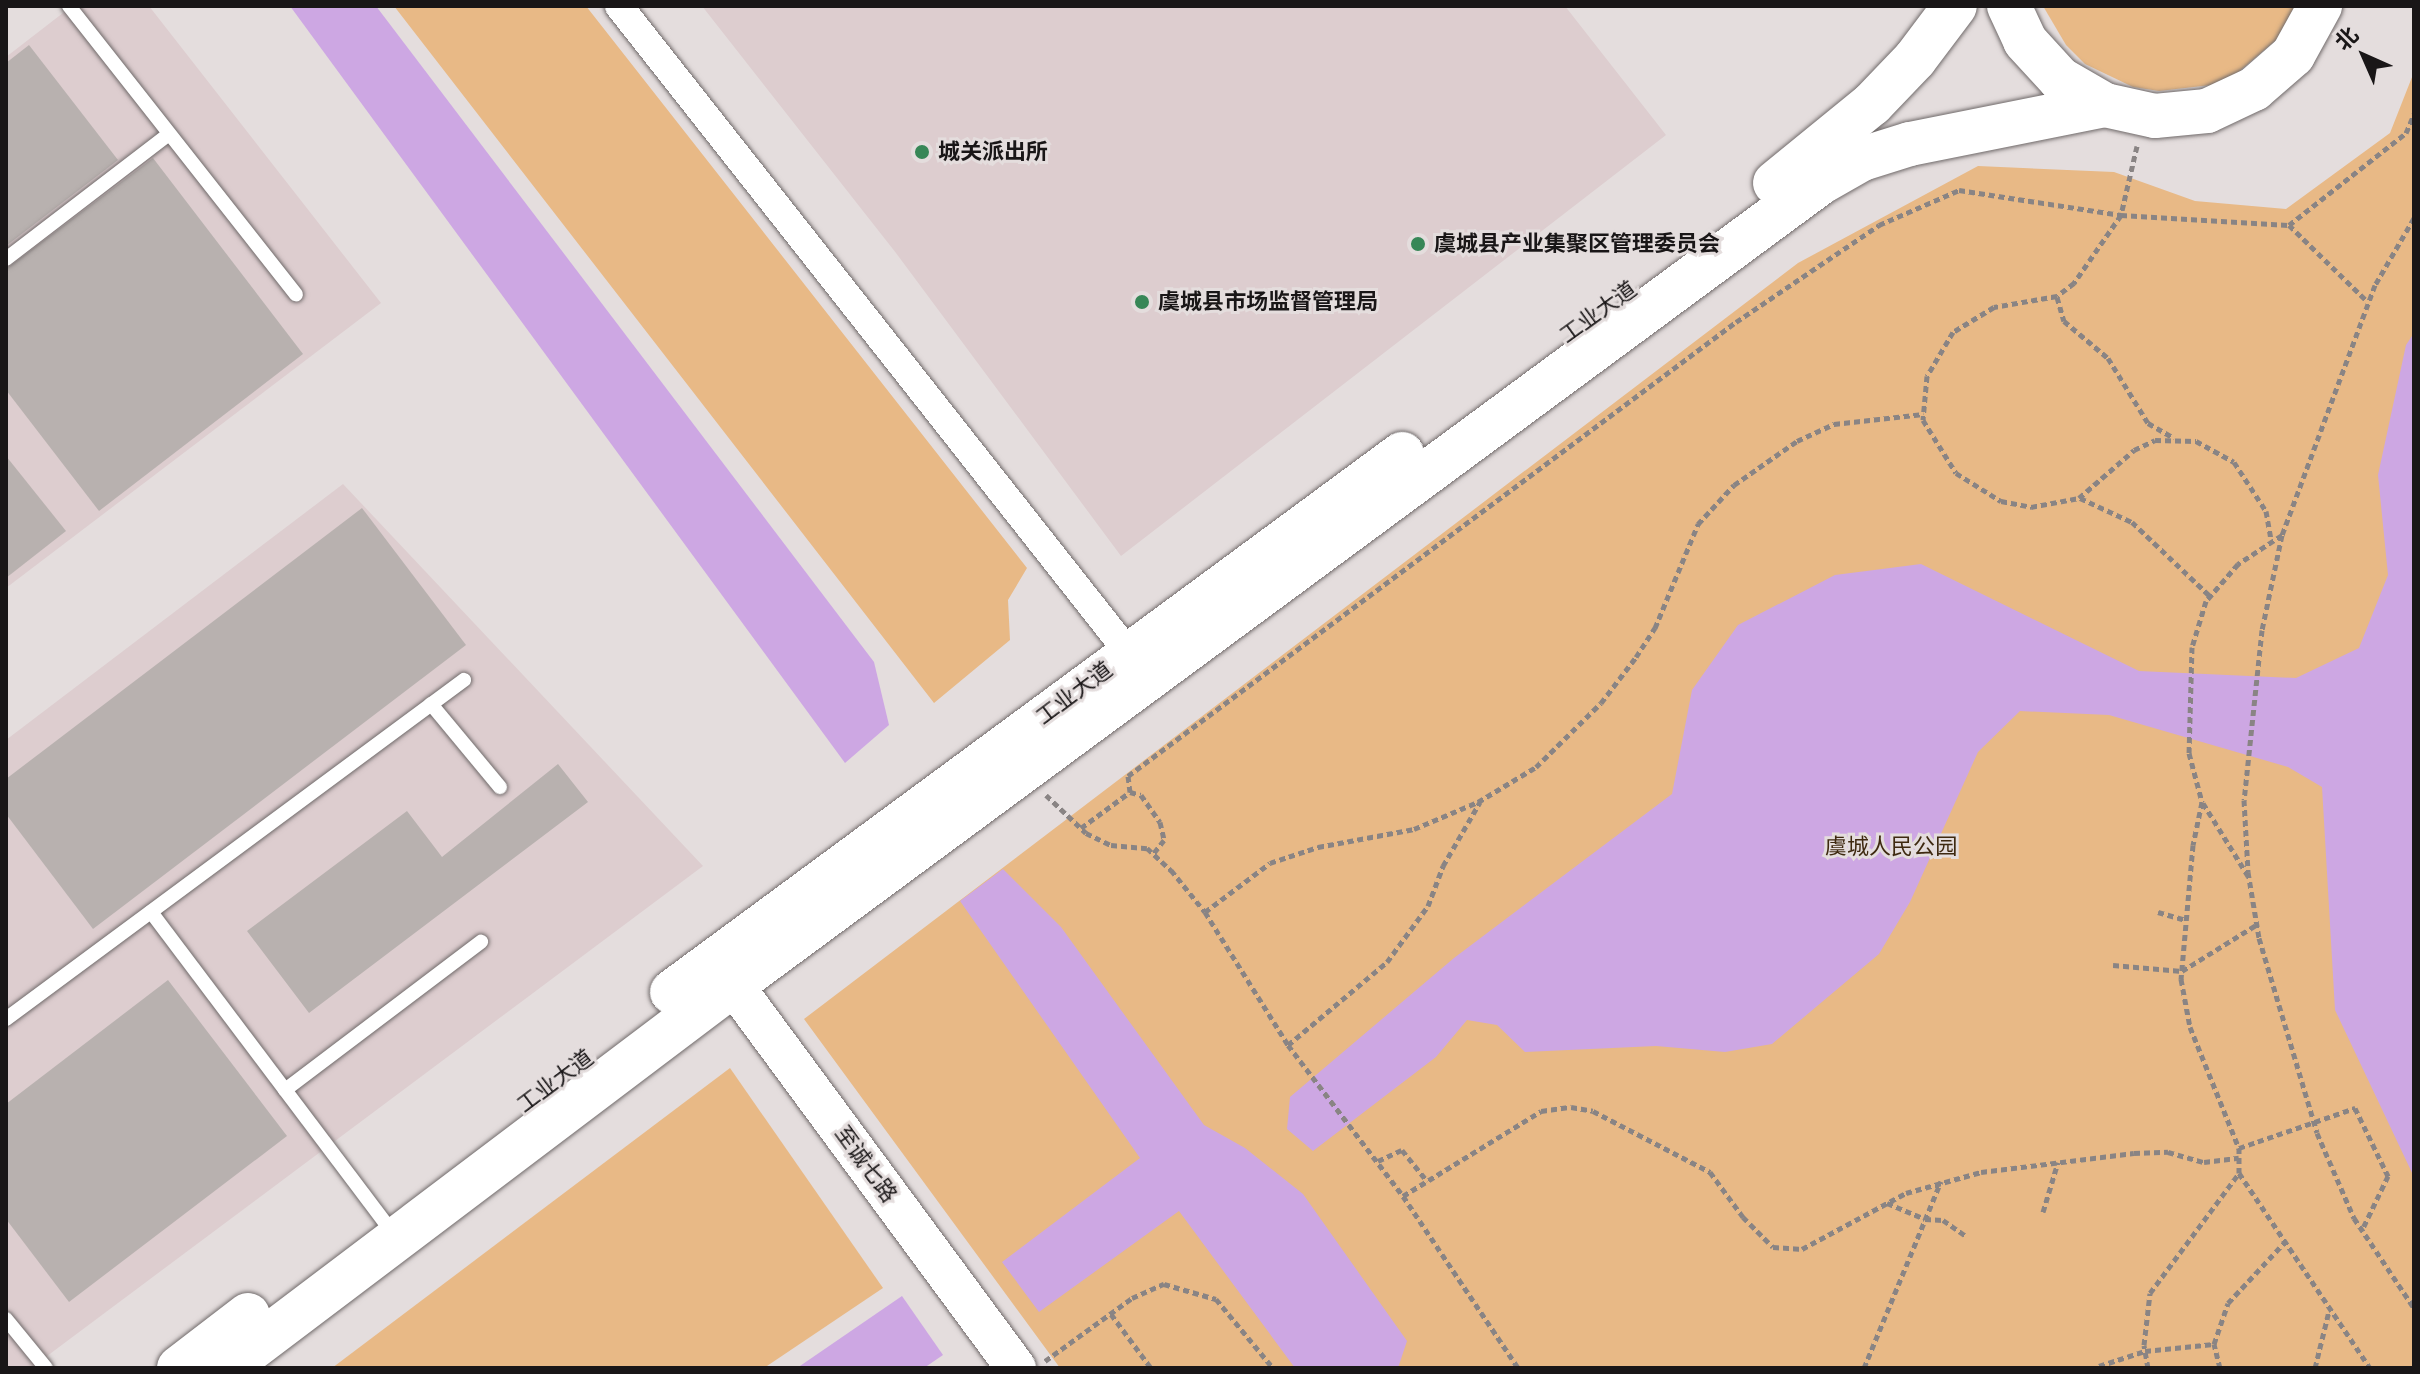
<!DOCTYPE html>
<html>
<head>
<meta charset="utf-8">
<style>
  body { margin:0 }
  #map { position:relative; width:2420px; height:1374px; overflow:hidden; background:#e4dddd; font-family:"Work Sans","Noto Sans SC",sans-serif }
  div>[style] { position:absolute }
  .built>* { inset:0; background:#ddcdcf }
  .green>* { inset:0; background:#e8b986 }
  .water>* { inset:0; background:#cda7e3 }
  .building>* { inset:0; background:#b8b1af }
  .path>* { height:5px; margin-top:-2.5px; transform-origin:0; background:repeating-linear-gradient(90deg,#898484 0 6px,transparent 0 10px) }
  .roads { filter:drop-shadow(0 0 2px #706a6a) drop-shadow(0 0 2px #706a6a) }
  .lane>* { height:14px; margin:-7px; padding:0 7px; transform-origin:7px; border-radius:7px; background:#fff }
  .street>* { height:28px; margin:-14px; padding:0 14px; transform-origin:14px; border-radius:14px; background:#fff }
  .secondary>* { height:40px; margin:-20px; padding:0 20px; transform-origin:20px; border-radius:20px; background:#fff }
  .primary>* { height:44px; margin:-22px; padding:0 22px; transform-origin:22px; border-radius:22px; background:#fff }
  .dots>* { width:22px; height:22px; translate:-50% -50%; box-sizing:border-box; border:4px solid #e4dddd; border-radius:50% }
  span { translate:-50% -50%; white-space:nowrap; text-align:center; line-height:1.15; -webkit-text-stroke:6px #e4dddd; paint-order:stroke }
  .poi-label { font-size:22px; color:#191617; font-weight:700 }
  .left { translate:0 -50%; text-align:left }
  .street-label { font-size:22px; color:#191617 }
  .park-label { font-size:22px; color:#3e2910 }
  .frame { position:absolute; inset:0; border:8px solid #191617; pointer-events:none }
  .north { position:absolute; left:2324px; top:16px; width:80px; height:80px; -webkit-text-stroke:6px #e4dddd; paint-order:stroke; rotate:315deg; font-size:22px; font-weight:700; line-height:32px; text-align:center; color:#191617 }
  .north::after { content:''; display:block; margin:auto; width:28px; height:36px; background:#191617; clip-path:polygon(50% 0,100% 100%,50% 72%,0 100%) }
</style>
</head>
<body>
<div id="map">
  <div class="built">
    <div style="clip-path:polygon(72px 6px,149px 6px,381px 303px,6px 588px,6px 57px)"></div>
    <div style="clip-path:polygon(702px 6px,1565px 6px,1666px 135px,1121px 556px,896px 253px)"></div>
    <div style="clip-path:polygon(343px 484px,703px 866px,31px 1368px,6px 1368px,6px 740px)"></div>
  </div>
  <div class="green">
    <div style="clip-path:polygon(394px 6px,586px 6px,1027px 568px,1008px 600px,1010px 640px,934px 703px)"></div>
    <div style="clip-path:polygon(2043px 6px,2295px 6px,2276px 40px,2236px 74px,2211px 85px,2159px 91px,2133px 87px,2085px 64px,2066px 45px)"></div>
    <div style="clip-path:polygon(2414px 72px,2414px 1368px,1060px 1368px,804px 1019px,1798px 263px,1978px 166px,2114px 172px,2195px 201px,2286px 209px,2390px 133px)"></div>
    <div style="clip-path:polygon(730px 1068px,883px 1288px,764px 1368px,332px 1368px)"></div>
  </div>
  <div class="water">
    <div style="clip-path:polygon(290px 6px,376px 6px,874px 662px,889px 725px,845px 763px)"></div>
    <div style="clip-path:polygon(2414px 333px,2414px 1177px,2335px 1010px,2322px 787px,2288px 767px,2109px 715px,2020px 711px,1978px 752px,1910px 902px,1879px 954px,1772px 1044px,1725px 1052px,1656px 1046px,1525px 1052px,1497px 1025px,1467px 1020px,1436px 1057px,1313px 1151px,1287px 1129px,1290px 1097px,1454px 958px,1672px 794px,1692px 690px,1738px 625px,1835px 575px,1921px 564px,2139px 671px,2296px 678px,2359px 648px,2388px 575px,2378px 475px,2406px 345px)"></div>
    <div style="clip-path:polygon(1003px 869px,1061px 927px,1204px 1125px,1245px 1148px,1303px 1194px,1407px 1341px,1398px 1368px,1295px 1368px,1179px 1211px,1039px 1312px,1002px 1262px,1140px 1158px,960px 901px)"></div>
    <div style="clip-path:polygon(902px 1296px,943px 1355px,924px 1368px,797px 1368px)"></div>
  </div>
  <div class="building">
    <div style="clip-path:polygon(29px 45px,118px 160px,6px 246px,6px 63px)"></div>
    <div style="clip-path:polygon(153px 158px,303px 354px,99px 511px,6px 390px,6px 269px)"></div>
    <div style="clip-path:polygon(6px 456px,66px 531px,6px 578px)"></div>
    <div style="clip-path:polygon(362px 508px,466px 645px,93px 929px,6px 814px,6px 779px)"></div>
    <div style="clip-path:polygon(558px 764px,588px 802px,309px 1013px,247px 931px,407px 811px,442px 857px)"></div>
    <div style="clip-path:polygon(168px 980px,287px 1136px,69px 1302px,6px 1219px,6px 1104px)"></div>
  </div>
  <div class="path">
    <div style="left:2137px;top:146px;width:71px;rotate:103.1deg"></div>
    <div style="left:2121px;top:215px;width:83px;rotate:124.7deg"></div>
    <div style="left:2074px;top:283px;width:21px;rotate:143deg"></div>
    <div style="left:2057px;top:296px;width:64px;rotate:170.1deg"></div>
    <div style="left:1994px;top:307px;width:48px;rotate:148.6deg"></div>
    <div style="left:1953px;top:332px;width:51px;rotate:120.6deg"></div>
    <div style="left:1927px;top:376px;width:44px;rotate:95.2deg"></div>
    <div style="left:1923px;top:420px;width:62px;rotate:58.1deg"></div>
    <div style="left:1956px;top:473px;width:53px;rotate:31.9deg"></div>
    <div style="left:2001px;top:501px;width:31px;rotate:11deg"></div>
    <div style="left:2031px;top:507px;width:49px;rotate:-10.6deg"></div>
    <div style="left:2079px;top:498px;width:73px;rotate:-41.1deg"></div>
    <div style="left:2134px;top:450px;width:23px;rotate:-25deg"></div>
    <div style="left:2155px;top:440px;width:41px;rotate:1.4deg"></div>
    <div style="left:2196px;top:441px;width:43px;rotate:28.9deg"></div>
    <div style="left:2234px;top:462px;width:59px;rotate:56.9deg"></div>
    <div style="left:2266px;top:511px;width:28px;rotate:80deg"></div>
    <div style="left:2414px;top:218px;width:78px;rotate:120.2deg"></div>
    <div style="left:2375px;top:285px;width:267px;rotate:110.4deg"></div>
    <div style="left:2282px;top:535px;width:97px;rotate:101.9deg"></div>
    <div style="left:2262px;top:630px;width:171px;rotate:96deg"></div>
    <div style="left:2244px;top:800px;width:72px;rotate:86.8deg"></div>
    <div style="left:2248px;top:872px;width:67px;rotate:80.5deg"></div>
    <div style="left:2259px;top:938px;width:203px;rotate:73.4deg"></div>
    <div style="left:2317px;top:1133px;width:93px;rotate:66.5deg"></div>
    <div style="left:2354px;top:1218px;width:108px;rotate:56.3deg"></div>
    <div style="left:2289px;top:225px;width:149px;rotate:-38.2deg"></div>
    <div style="left:2406px;top:133px;width:21px;rotate:-67deg"></div>
    <div style="left:2057px;top:297px;width:25px;rotate:74deg"></div>
    <div style="left:2064px;top:321px;width:57px;rotate:40.1deg"></div>
    <div style="left:2108px;top:358px;width:76px;rotate:58.4deg"></div>
    <div style="left:2148px;top:423px;width:30px;rotate:30deg"></div>
    <div style="left:2080px;top:498px;width:57px;rotate:24.8deg"></div>
    <div style="left:2132px;top:522px;width:108px;rotate:43.5deg"></div>
    <div style="left:2282px;top:535px;width:53px;rotate:146.6deg"></div>
    <div style="left:2238px;top:564px;width:49px;rotate:130.9deg"></div>
    <div style="left:2206px;top:601px;width:48px;rotate:106.9deg"></div>
    <div style="left:2192px;top:647px;width:106px;rotate:91.6deg"></div>
    <div style="left:2189px;top:753px;width:51px;rotate:75.1deg"></div>
    <div style="left:2202px;top:802px;width:44px;rotate:101.8deg"></div>
    <div style="left:2193px;top:845px;width:135px;rotate:95.1deg"></div>
    <div style="left:2181px;top:979px;width:49px;rotate:79.4deg"></div>
    <div style="left:2190px;top:1027px;width:131px;rotate:68deg"></div>
    <div style="left:2239px;top:1148px;width:25px;rotate:90deg"></div>
    <div style="left:2239px;top:1173px;width:235px;rotate:56.1deg"></div>
    <div style="left:1130px;top:792px;width:16px;rotate:-97deg"></div>
    <div style="left:1128px;top:776px;width:759px;rotate:-36.75deg"></div>
    <div style="left:1736px;top:322px;width:173px;rotate:-34.1deg"></div>
    <div style="left:1879px;top:225px;width:87px;rotate:-23.6deg"></div>
    <div style="left:1959px;top:190px;width:164px;rotate:8.8deg"></div>
    <div style="left:2121px;top:215px;width:168px;rotate:3.4deg"></div>
    <div style="left:2289px;top:225px;width:110px;rotate:44.3deg"></div>
    <div style="left:1046px;top:795px;width:55px;rotate:43.5deg"></div>
    <div style="left:1086px;top:833px;width:28px;rotate:26deg"></div>
    <div style="left:1111px;top:845px;width:36px;rotate:5deg"></div>
    <div style="left:1147px;top:848px;width:33px;rotate:43deg"></div>
    <div style="left:1171px;top:870px;width:54px;rotate:51deg"></div>
    <div style="left:1205px;top:912px;width:157px;rotate:58deg"></div>
    <div style="left:1288px;top:1045px;width:190px;rotate:52.7deg"></div>
    <div style="left:1403px;top:1196px;width:207px;rotate:56.2deg"></div>
    <div style="left:2203px;top:803px;width:86px;rotate:58.3deg"></div>
    <div style="left:1081px;top:828px;width:61px;rotate:-36.3deg"></div>
    <div style="left:1130px;top:792px;width:11px;rotate:15deg"></div>
    <div style="left:1141px;top:795px;width:33px;rotate:55deg"></div>
    <div style="left:1160px;top:822px;width:18px;rotate:77deg"></div>
    <div style="left:1164px;top:840px;width:18px;rotate:128deg"></div>
    <div style="left:1205px;top:912px;width:81px;rotate:-37deg"></div>
    <div style="left:1270px;top:863px;width:51px;rotate:-18.4deg"></div>
    <div style="left:1318px;top:847px;width:98px;rotate:-10.6deg"></div>
    <div style="left:1414px;top:829px;width:69px;rotate:-22.9deg"></div>
    <div style="left:1478px;top:802px;width:68px;rotate:-31.1deg"></div>
    <div style="left:1536px;top:767px;width:91px;rotate:-44.6deg"></div>
    <div style="left:1601px;top:703px;width:58px;rotate:-52.7deg"></div>
    <div style="left:1636px;top:657px;width:35px;rotate:-57deg"></div>
    <div style="left:1655px;top:628px;width:113px;rotate:-67.5deg"></div>
    <div style="left:1698px;top:524px;width:53px;rotate:-47.3deg"></div>
    <div style="left:1734px;top:485px;width:77px;rotate:-34.9deg"></div>
    <div style="left:1797px;top:441px;width:41px;rotate:-24.7deg"></div>
    <div style="left:1834px;top:424px;width:90px;rotate:-6.4deg"></div>
    <div style="left:2158px;top:912px;width:29px;rotate:16deg"></div>
    <div style="left:2113px;top:965px;width:69px;rotate:5deg"></div>
    <div style="left:2182px;top:971px;width:87px;rotate:-31.9deg"></div>
    <div style="left:1288px;top:1045px;width:129px;rotate:-40deg"></div>
    <div style="left:1387px;top:962px;width:69px;rotate:-53.8deg"></div>
    <div style="left:1428px;top:906px;width:43px;rotate:-69.4deg"></div>
    <div style="left:1443px;top:866px;width:74px;rotate:-60deg"></div>
    <div style="left:2239px;top:1148px;width:123px;rotate:-19deg"></div>
    <div style="left:2355px;top:1108px;width:76px;rotate:64.1deg"></div>
    <div style="left:2388px;top:1176px;width:60px;rotate:115.7deg"></div>
    <div style="left:1378px;top:1161px;width:26px;rotate:-25deg"></div>
    <div style="left:1402px;top:1150px;width:40px;rotate:51deg"></div>
    <div style="left:1403px;top:1196px;width:162px;rotate:-31.6deg"></div>
    <div style="left:1541px;top:1111px;width:30px;rotate:-8deg"></div>
    <div style="left:1571px;top:1107px;width:22px;rotate:10deg"></div>
    <div style="left:1593px;top:1111px;width:132px;rotate:27.5deg"></div>
    <div style="left:1710px;top:1172px;width:56px;rotate:53.7deg"></div>
    <div style="left:1743px;top:1217px;width:42px;rotate:45deg"></div>
    <div style="left:1773px;top:1247px;width:29px;rotate:4deg"></div>
    <div style="left:1802px;top:1249px;width:118px;rotate:-28.3deg"></div>
    <div style="left:1906px;top:1193px;width:78px;rotate:-15.6deg"></div>
    <div style="left:1981px;top:1172px;width:154px;rotate:-7.1deg"></div>
    <div style="left:2134px;top:1153px;width:34px;rotate:-2deg"></div>
    <div style="left:2168px;top:1152px;width:37px;rotate:16deg"></div>
    <div style="left:2204px;top:1162px;width:35px;rotate:-7deg"></div>
    <div style="left:1887px;top:1203px;width:41px;rotate:22.8deg"></div>
    <div style="left:1925px;top:1219px;width:18px;rotate:3deg"></div>
    <div style="left:1943px;top:1220px;width:28px;rotate:35deg"></div>
    <div style="left:2043px;top:1212px;width:52px;rotate:-73.3deg"></div>
    <div style="left:1111px;top:1314px;width:67px;rotate:53.5deg"></div>
    <div style="left:1045px;top:1361px;width:107px;rotate:-35.9deg"></div>
    <div style="left:1132px;top:1298px;width:35px;rotate:-24deg"></div>
    <div style="left:1164px;top:1284px;width:54px;rotate:16.1deg"></div>
    <div style="left:1216px;top:1299px;width:89px;rotate:50.4deg"></div>
    <div style="left:2099px;top:1366px;width:48px;rotate:-18.1deg"></div>
    <div style="left:2145px;top:1351px;width:69px;rotate:-5.8deg"></div>
    <div style="left:1864px;top:1368px;width:202px;rotate:-67.6deg"></div>
    <div style="left:2148px;top:1368px;width:23px;rotate:-100deg"></div>
    <div style="left:2144px;top:1345px;width:52px;rotate:-83.4deg"></div>
    <div style="left:2150px;top:1293px;width:149px;rotate:-53.4deg"></div>
    <div style="left:2220px;top:1368px;width:25px;rotate:-104deg"></div>
    <div style="left:2214px;top:1344px;width:43px;rotate:-71.1deg"></div>
    <div style="left:2228px;top:1303px;width:82px;rotate:-47deg"></div>
    <div style="left:2315px;top:1368px;width:59px;rotate:-76.2deg"></div>
  </div>
  <div class="roads">
    <div class="lane">
      <div style="left:69px;top:6px;width:367px;rotate:51.8deg"></div>
      <div style="left:6px;top:259px;width:205px;rotate:-37.5deg"></div>
      <div style="left:431px;top:704px;width:108px;rotate:50.3deg"></div>
      <div style="left:151px;top:912px;width:403px;rotate:53deg"></div>
      <div style="left:6px;top:1019px;width:570px;rotate:-36.51deg"></div>
      <div style="left:285px;top:1090px;width:246px;rotate:-37.1deg"></div>
      <div style="left:6px;top:1319px;width:63px;rotate:50.8deg"></div>
    </div>
    <div class="street">
      <div style="left:619px;top:6px;width:822px;rotate:51.76deg"></div>
    </div>
    <div class="secondary">
      <div style="left:715px;top:960px;width:507px;rotate:53.58deg"></div>
    </div>
    <div class="primary">
      <div style="left:2009px;top:6px;width:38px;rotate:65deg"></div>
      <div style="left:2025px;top:41px;width:52px;rotate:47.4deg"></div>
      <div style="left:2060px;top:79px;width:52px;rotate:30deg"></div>
      <div style="left:2105px;top:105px;width:51px;rotate:12.4deg"></div>
      <div style="left:2155px;top:116px;width:52px;rotate:-5.5deg"></div>
      <div style="left:2207px;top:111px;width:52px;rotate:-25.1deg"></div>
      <div style="left:2254px;top:89px;width:52px;rotate:-41.1deg"></div>
      <div style="left:2293px;top:55px;width:56px;rotate:-61.1deg"></div>
      <div style="left:1775px;top:183px;width:125px;rotate:-39.2deg"></div>
      <div style="left:1872px;top:104px;width:62px;rotate:-46.3deg"></div>
      <div style="left:1915px;top:59px;width:66px;rotate:-53deg"></div>
      <div style="left:672px;top:992px;width:907px;rotate:-36.39deg"></div>
      <div style="left:179px;top:1368px;width:87px;rotate:-37.5deg"></div>
      <div style="left:226px;top:1368px;width:637px;rotate:-37.09deg"></div>
      <div style="left:734px;top:984px;width:1349px;rotate:-36.41deg"></div>
      <div style="left:1820px;top:183px;width:48px;rotate:-29.7deg"></div>
      <div style="left:1862px;top:159px;width:50px;rotate:-17.4deg"></div>
      <div style="left:1910px;top:144px;width:199px;rotate:-11.3deg"></div>
    </div>
  </div>
  <div class="dots">
    <div style="left:922px;top:152px;background:#378757"></div>
    <div style="left:1418px;top:244px;background:#378757"></div>
    <div style="left:1142px;top:302px;background:#378757"></div>
  </div>
  <div class="poi-label">
    <span class="left" style="left:938px;top:152px">城关派出所</span>
    <span class="left" style="left:1434px;top:244px">虞城县产业集聚区管理委员会</span>
    <span class="left" style="left:1158px;top:302px">虞城县市场监督管理局</span>
  </div>
  <div class="street-label">
    <span style="left:1598px;top:312px;rotate:-36deg">工业大道</span>
    <span style="left:1074px;top:693px;rotate:-37deg">工业大道</span>
    <span style="left:555px;top:1081px;rotate:-37deg">工业大道</span>
    <span style="left:866px;top:1164px;rotate:54deg">至诚七路</span>
  </div>
  <div class="park-label">
    <span style="left:1891px;top:847px">虞城人民公园</span>
  </div>
  <div class="frame"></div>
  <div class="north">北</div>
</div>
</body>
</html>
